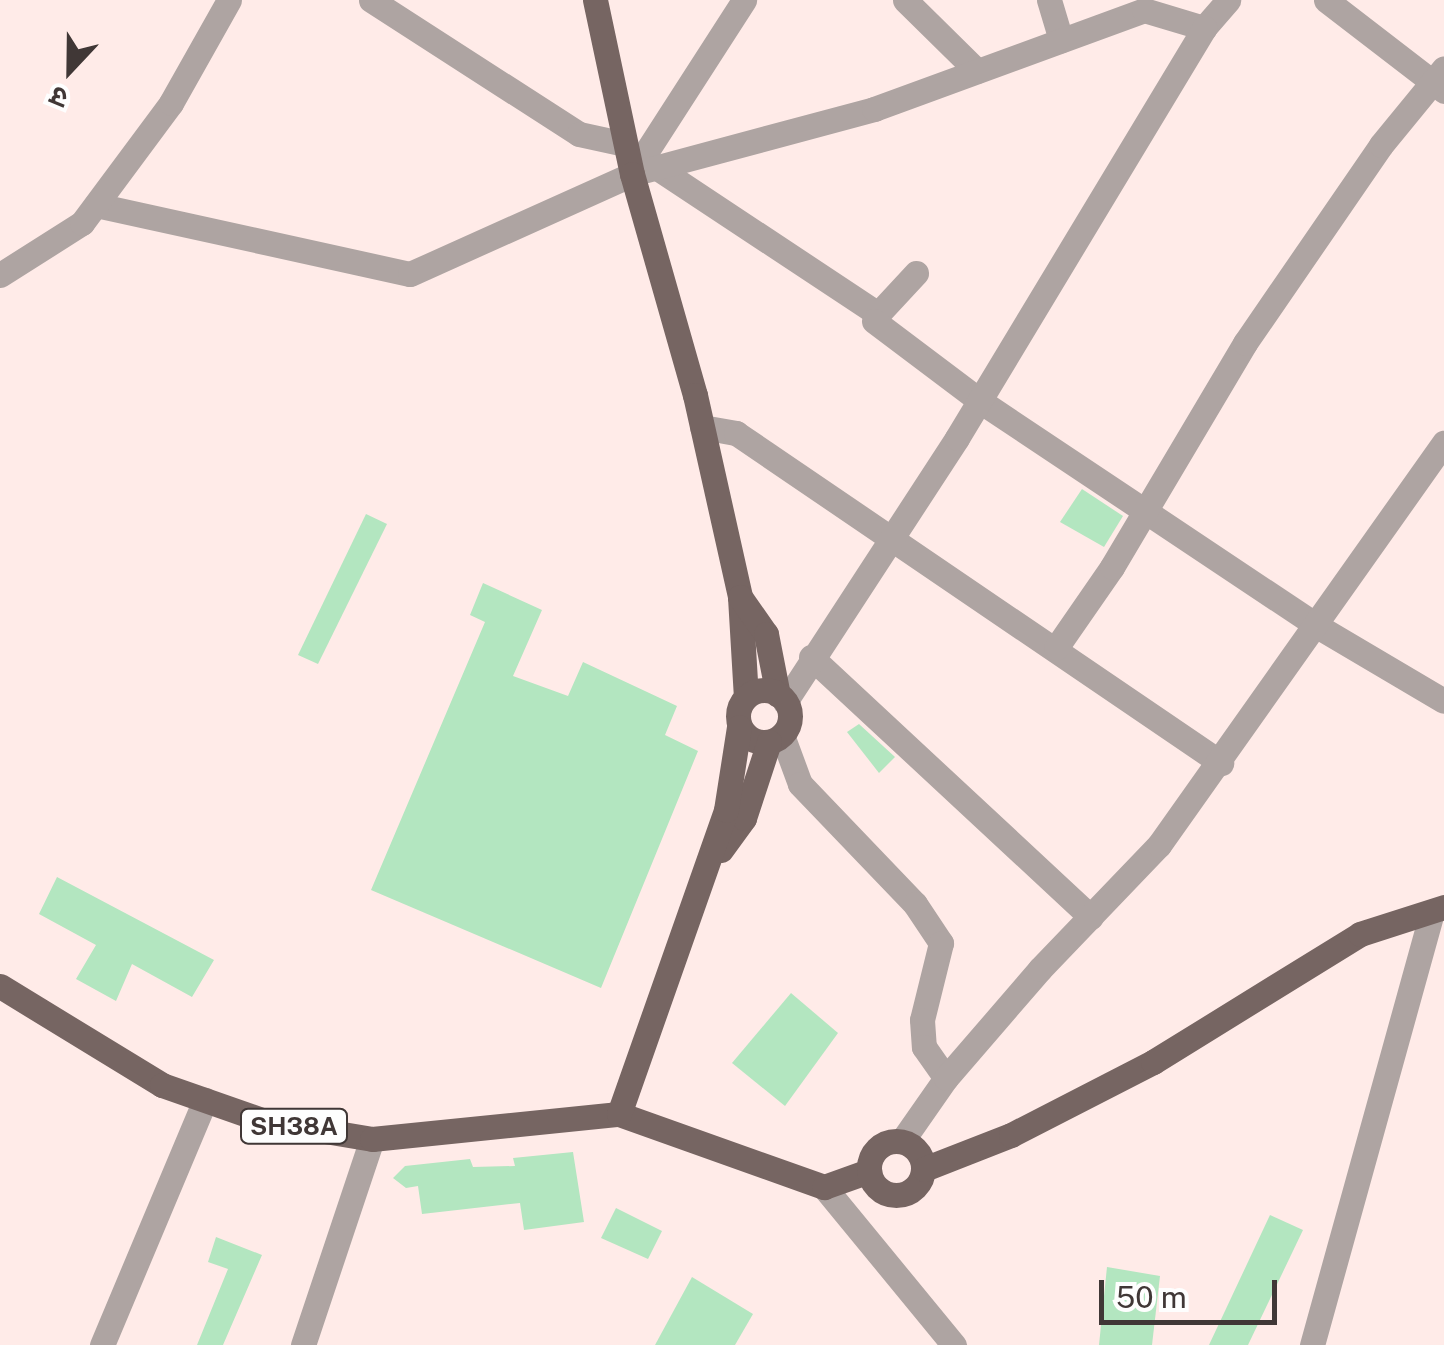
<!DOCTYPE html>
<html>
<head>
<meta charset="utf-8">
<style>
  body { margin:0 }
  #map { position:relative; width:1444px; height:1345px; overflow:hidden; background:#ffebe8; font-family:"Public Sans","Noto Sans Devanagari",sans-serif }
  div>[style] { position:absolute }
  .building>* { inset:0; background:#b3e6c0 }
  .minor>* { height:25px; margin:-12.5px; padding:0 12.5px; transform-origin:12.5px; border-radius:12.5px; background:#aea4a2 }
  .major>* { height:25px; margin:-12.5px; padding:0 12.5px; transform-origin:12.5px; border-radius:12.5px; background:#766562 }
  .major>.ring { margin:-12.5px; padding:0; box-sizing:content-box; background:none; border:25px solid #766562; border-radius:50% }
  span { translate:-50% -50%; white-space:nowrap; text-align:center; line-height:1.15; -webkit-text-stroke:8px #fefefe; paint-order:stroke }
  .shield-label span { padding:2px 8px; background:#fefefe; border:2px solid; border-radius:8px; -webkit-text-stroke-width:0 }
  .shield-label { font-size:25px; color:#403736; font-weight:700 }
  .north { position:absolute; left:20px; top:20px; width:100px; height:100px; -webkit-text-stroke:8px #fefefe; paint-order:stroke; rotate:202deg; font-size:28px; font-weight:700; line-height:40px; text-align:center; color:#403736 }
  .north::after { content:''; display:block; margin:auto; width:35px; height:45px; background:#403736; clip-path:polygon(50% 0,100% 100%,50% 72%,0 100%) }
  .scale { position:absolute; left:1099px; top:1280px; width:178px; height:45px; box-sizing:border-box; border:5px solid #403736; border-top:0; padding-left:12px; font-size:30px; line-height:35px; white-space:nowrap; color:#403736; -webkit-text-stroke:8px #fefefe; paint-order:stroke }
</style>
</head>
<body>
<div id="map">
  <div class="building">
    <div style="clip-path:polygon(1082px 489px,1123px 516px,1104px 547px,1060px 522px)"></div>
    <div style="clip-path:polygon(366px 514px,387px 524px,318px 664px,298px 655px)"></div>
    <div style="clip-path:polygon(483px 583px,542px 610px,513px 676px,568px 696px,583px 662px,677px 706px,665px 735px,698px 751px,601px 988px,371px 890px,485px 622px,470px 615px)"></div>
    <div style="clip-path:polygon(859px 724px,895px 757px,879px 773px,847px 732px)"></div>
    <div style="clip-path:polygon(57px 877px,214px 960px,192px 997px,132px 964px,116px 1001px,76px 979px,96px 945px,39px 914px)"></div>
    <div style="clip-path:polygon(791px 993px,838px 1033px,785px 1106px,732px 1063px)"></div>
    <div style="clip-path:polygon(573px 1152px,584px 1222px,524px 1230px,520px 1203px,422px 1214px,418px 1186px,406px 1188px,393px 1178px,405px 1166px,470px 1159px,473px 1167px,515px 1166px,513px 1158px)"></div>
    <div style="clip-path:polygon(616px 1208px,662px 1231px,648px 1259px,601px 1238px)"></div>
    <div style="clip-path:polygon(1270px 1215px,1303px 1230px,1248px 1345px,1209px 1345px)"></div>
    <div style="clip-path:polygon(216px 1237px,262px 1255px,223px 1345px,197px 1345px,228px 1269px,208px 1262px)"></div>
    <div style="clip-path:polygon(1107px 1267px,1160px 1276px,1152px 1345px,1099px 1345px)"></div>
    <div style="clip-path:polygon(692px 1277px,753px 1314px,735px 1345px,655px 1345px)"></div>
  </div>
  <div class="minor">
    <div style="left:371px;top:0;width:247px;rotate:32.8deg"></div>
    <div style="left:579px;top:134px;width:47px;rotate:12.3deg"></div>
    <div style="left:905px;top:0;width:101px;rotate:44.6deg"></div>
    <div style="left:1049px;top:0;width:42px;rotate:73.3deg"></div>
    <div style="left:1326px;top:0;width:149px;rotate:37.6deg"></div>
    <div style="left:656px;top:167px;width:266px;rotate:33.5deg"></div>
    <div style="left:878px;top:314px;width:56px;rotate:-47.2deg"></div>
    <div style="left:632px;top:174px;width:207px;rotate:-57.2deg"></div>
    <div style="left:96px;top:205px;width:321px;rotate:12.4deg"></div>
    <div style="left:410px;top:274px;width:243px;rotate:-24.2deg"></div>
    <div style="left:632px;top:174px;width:251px;rotate:-15deg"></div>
    <div style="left:874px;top:109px;width:288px;rotate:-20.1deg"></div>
    <div style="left:1144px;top:10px;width:63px;rotate:16.7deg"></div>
    <div style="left:1204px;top:28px;width:37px;rotate:-49deg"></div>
    <div style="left:0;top:275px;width:97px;rotate:-32.4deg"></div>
    <div style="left:82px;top:223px;width:149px;rotate:-53.4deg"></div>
    <div style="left:171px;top:103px;width:118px;rotate:-60.6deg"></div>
    <div style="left:874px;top:321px;width:133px;rotate:37deg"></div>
    <div style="left:980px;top:401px;width:405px;rotate:33.7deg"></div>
    <div style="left:1317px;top:626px;width:147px;rotate:30.6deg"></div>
    <div style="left:702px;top:427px;width:35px;rotate:10deg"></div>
    <div style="left:736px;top:433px;width:587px;rotate:34.23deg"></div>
    <div style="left:1056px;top:648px;width:98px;rotate:-55.3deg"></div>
    <div style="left:1112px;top:567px;width:261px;rotate:-59.3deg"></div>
    <div style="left:1245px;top:343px;width:240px;rotate:-55.5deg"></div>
    <div style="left:1381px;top:145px;width:99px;rotate:-50.7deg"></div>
    <div style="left:811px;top:657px;width:382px;rotate:42.9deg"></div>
    <div style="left:785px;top:702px;width:315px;rotate:-56.9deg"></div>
    <div style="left:957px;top:438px;width:479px;rotate:-58.9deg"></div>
    <div style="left:782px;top:735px;width:52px;rotate:69.8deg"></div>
    <div style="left:800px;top:784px;width:166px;rotate:46.2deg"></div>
    <div style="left:915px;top:904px;width:47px;rotate:56.3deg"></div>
    <div style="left:941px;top:943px;width:79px;rotate:103.9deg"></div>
    <div style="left:922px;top:1020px;width:27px;rotate:86deg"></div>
    <div style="left:924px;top:1047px;width:38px;rotate:55deg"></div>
    <div style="left:902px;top:1141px;width:77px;rotate:-55.1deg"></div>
    <div style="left:946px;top:1078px;width:144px;rotate:-49.2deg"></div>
    <div style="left:1040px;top:969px;width:172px;rotate:-46.2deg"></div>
    <div style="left:1159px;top:845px;width:493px;rotate:-54.7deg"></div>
    <div style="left:824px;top:1187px;width:205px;rotate:50.6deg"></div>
    <div style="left:102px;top:1345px;width:266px;rotate:-67.2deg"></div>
    <div style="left:303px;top:1345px;width:217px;rotate:-71.5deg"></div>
    <div style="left:1312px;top:1345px;width:450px;rotate:-74.5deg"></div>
  </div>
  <div class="major">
    <div style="left:595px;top:0;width:178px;rotate:78deg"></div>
    <div style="left:632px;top:174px;width:230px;rotate:74.1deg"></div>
    <div style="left:695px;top:395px;width:207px;rotate:77.4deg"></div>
    <div style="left:740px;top:597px;width:100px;rotate:86.6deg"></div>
    <div style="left:740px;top:597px;width:45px;rotate:54.9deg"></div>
    <div style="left:766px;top:634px;width:62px;rotate:78.9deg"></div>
    <div class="ring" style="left:738px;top:690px;width:27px;height:27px"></div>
    <div style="left:721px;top:850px;width:39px;rotate:-54deg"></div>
    <div style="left:744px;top:818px;width:80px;rotate:-71.8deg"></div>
    <div style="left:0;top:986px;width:190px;rotate:31.4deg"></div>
    <div style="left:162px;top:1085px;width:109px;rotate:19.3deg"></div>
    <div style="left:265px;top:1121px;width:109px;rotate:9.5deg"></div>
    <div style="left:372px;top:1139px;width:248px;rotate:-5.8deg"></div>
    <div style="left:619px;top:1114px;width:218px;rotate:19.6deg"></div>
    <div style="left:824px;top:1187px;width:48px;rotate:-19.6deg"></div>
    <div style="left:619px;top:1114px;width:322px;rotate:-70.6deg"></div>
    <div style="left:726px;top:810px;width:84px;rotate:-81.1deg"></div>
    <div class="ring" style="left:869px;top:1141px;width:29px;height:29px"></div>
    <div style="left:924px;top:1169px;width:93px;rotate:-21.3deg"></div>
    <div style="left:1011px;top:1135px;width:160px;rotate:-27.2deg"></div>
    <div style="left:1153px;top:1062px;width:243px;rotate:-31.7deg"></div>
    <div style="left:1360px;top:934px;width:88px;rotate:-17.8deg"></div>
  </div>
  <div class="shield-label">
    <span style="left:294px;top:1126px">SH38A</span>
  </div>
  <div class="north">उ</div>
  <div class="scale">50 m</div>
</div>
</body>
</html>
